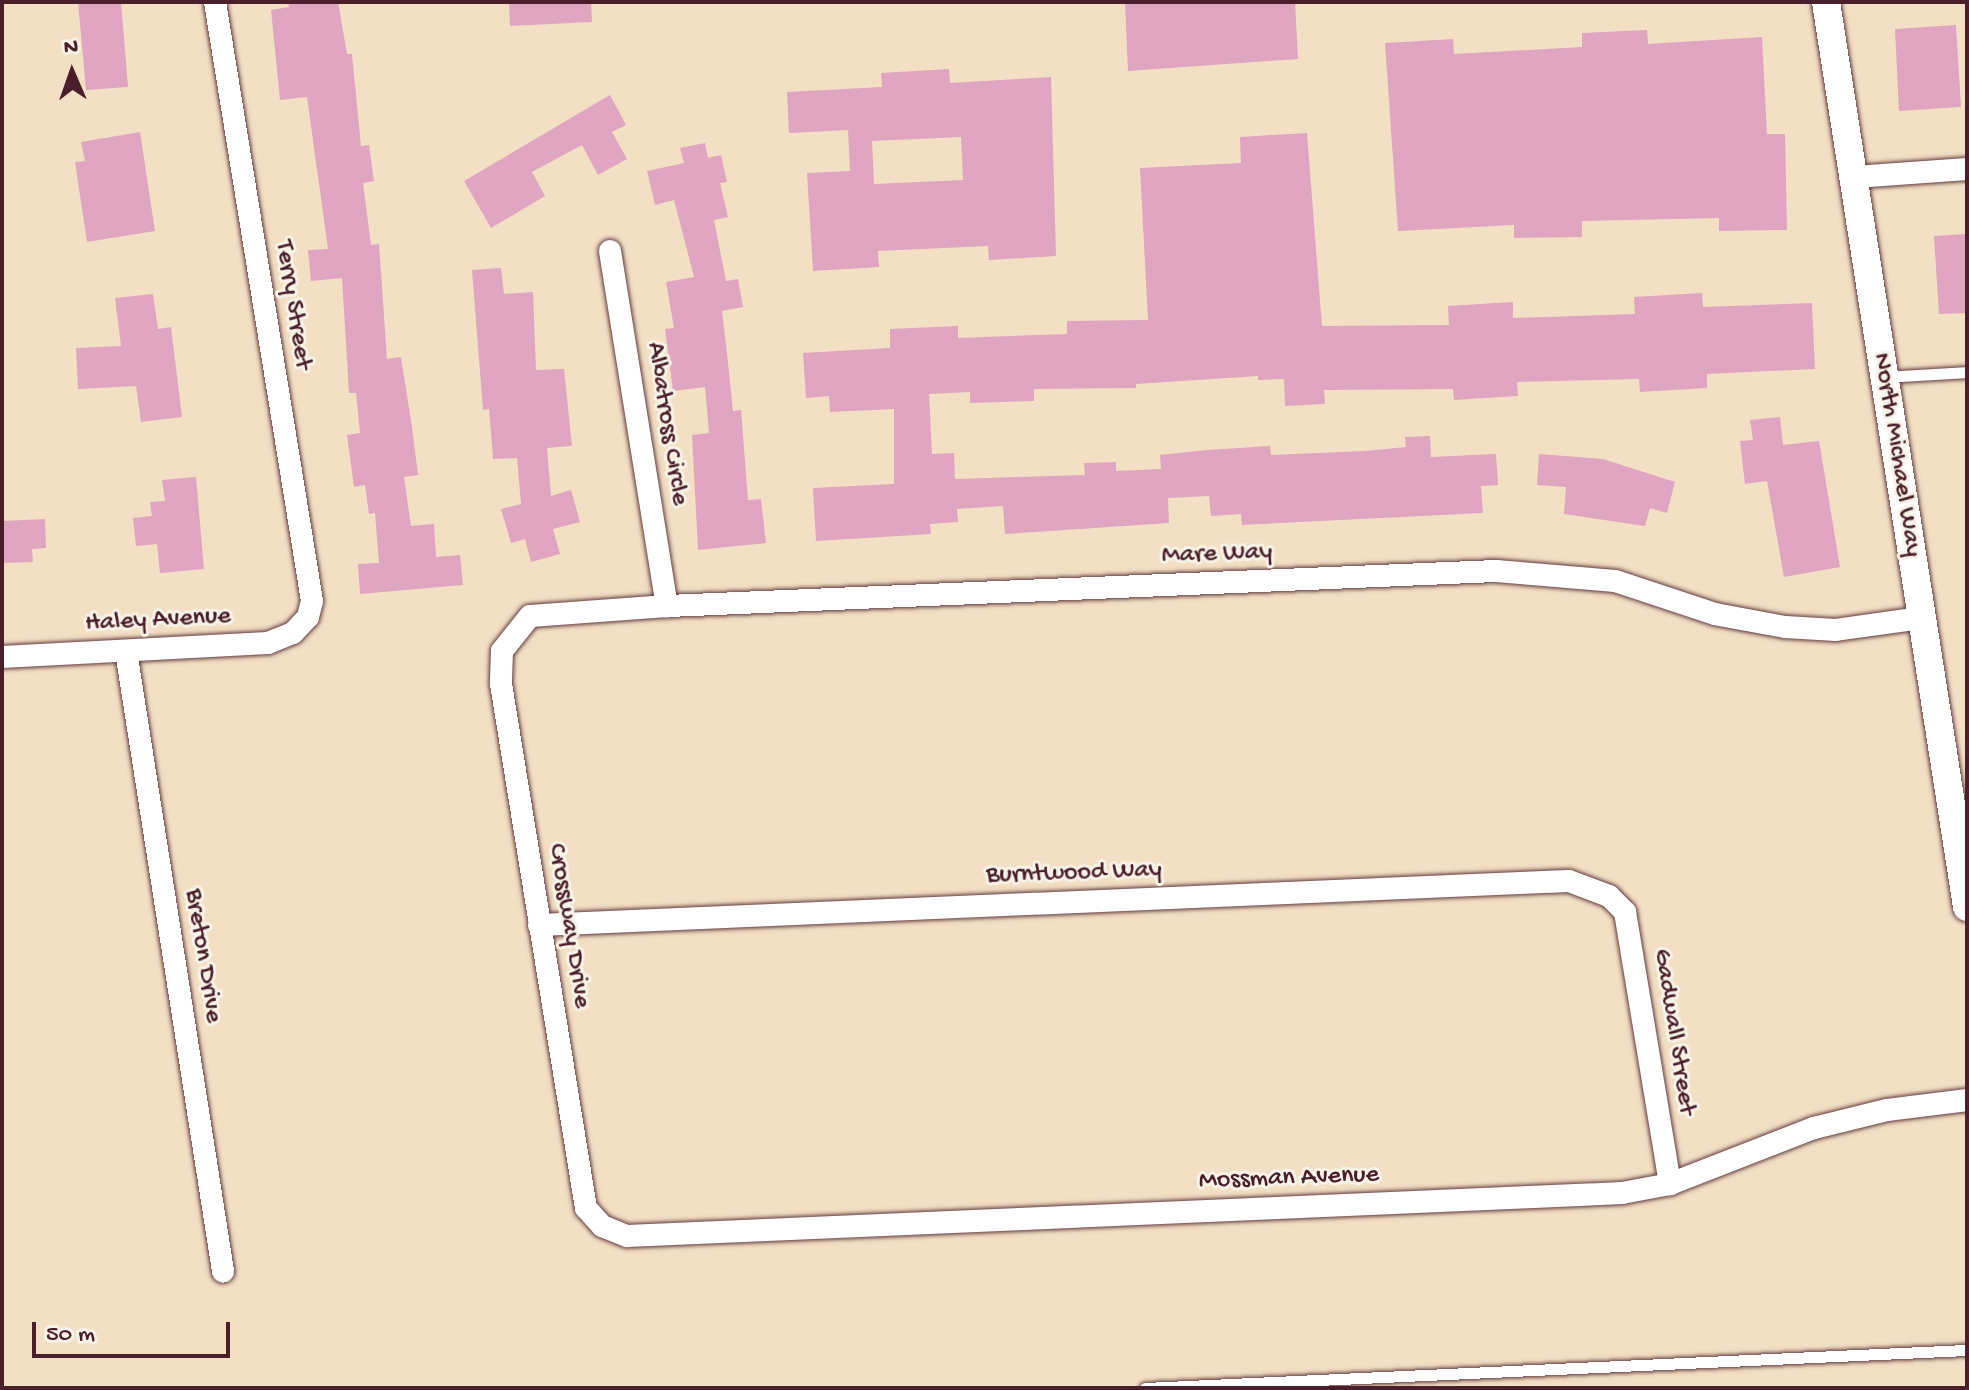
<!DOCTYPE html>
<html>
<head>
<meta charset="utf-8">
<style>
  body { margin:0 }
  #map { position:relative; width:1969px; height:1390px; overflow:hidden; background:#f3dfc3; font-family:"Gochi Hand",sans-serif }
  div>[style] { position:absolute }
  .building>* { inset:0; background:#e0a5c1 }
  .roads { filter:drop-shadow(0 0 2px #633c42) drop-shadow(0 0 2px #633c42) }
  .service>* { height:11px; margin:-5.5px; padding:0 5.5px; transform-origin:5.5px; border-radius:5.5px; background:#fff }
  .minor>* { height:22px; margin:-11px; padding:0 11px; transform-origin:11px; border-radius:11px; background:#fff }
  .tertiary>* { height:28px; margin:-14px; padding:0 14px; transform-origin:14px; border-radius:14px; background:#fff }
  span { translate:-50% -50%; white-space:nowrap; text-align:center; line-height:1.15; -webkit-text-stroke:6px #f7f3e8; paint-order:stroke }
  .street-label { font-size:26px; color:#4a1f2b }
  .frame { position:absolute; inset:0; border:4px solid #4a1f2b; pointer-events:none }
  .north { position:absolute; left:32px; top:32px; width:80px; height:80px; -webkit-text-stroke:6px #f7f3e8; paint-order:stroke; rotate:358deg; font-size:22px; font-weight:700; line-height:32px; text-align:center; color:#4a1f2b }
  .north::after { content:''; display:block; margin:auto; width:28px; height:36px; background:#4a1f2b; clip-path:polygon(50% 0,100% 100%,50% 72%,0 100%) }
  .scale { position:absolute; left:32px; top:1322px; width:198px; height:36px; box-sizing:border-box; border:4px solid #4a1f2b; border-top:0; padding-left:10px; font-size:24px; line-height:28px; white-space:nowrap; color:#4a1f2b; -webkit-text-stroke:6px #f7f3e8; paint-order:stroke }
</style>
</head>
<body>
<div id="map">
  <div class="building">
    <div style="clip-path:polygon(78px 2px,121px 2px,128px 87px,86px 90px)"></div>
    <div style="clip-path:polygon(288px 2px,338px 2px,347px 54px,352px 54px,361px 146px,369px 145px,374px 181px,363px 183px,371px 245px,379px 244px,387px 359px,401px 357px,412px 427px,418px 475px,404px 477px,411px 526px,434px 524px,436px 557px,460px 555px,463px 585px,360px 594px,358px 564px,379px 563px,375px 513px,369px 514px,365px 485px,354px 487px,347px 435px,360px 433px,356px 393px,349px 393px,342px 278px,311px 281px,308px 250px,328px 249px,307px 97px,280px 100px,271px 10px,289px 7px)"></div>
    <div style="clip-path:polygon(509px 2px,591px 2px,592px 22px,510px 26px)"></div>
    <div style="clip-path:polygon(1125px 2px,1295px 2px,1298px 59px,1128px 71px)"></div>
    <div style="clip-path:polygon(1956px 25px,1961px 107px,1899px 111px,1895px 29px)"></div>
    <div style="clip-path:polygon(1647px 30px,1648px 44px,1762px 37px,1767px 134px,1785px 134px,1787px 230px,1719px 231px,1719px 218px,1582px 221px,1582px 237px,1514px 238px,1514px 225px,1398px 231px,1385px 43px,1453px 39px,1454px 54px,1582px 47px,1582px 33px)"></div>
    <div style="clip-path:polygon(evenodd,949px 69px,950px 83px,1051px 77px,1056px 256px,989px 260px,988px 246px,878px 251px,879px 267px,813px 271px,807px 173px,850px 171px,848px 130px,789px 133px,787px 92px,882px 87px,881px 73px,949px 69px,961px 137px,963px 180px,874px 184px,872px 141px,961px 137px)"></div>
    <div style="clip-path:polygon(610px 95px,626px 125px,612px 132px,627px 159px,598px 175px,582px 145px,532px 172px,545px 196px,491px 228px,464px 181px)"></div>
    <div style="clip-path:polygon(140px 132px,155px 231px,87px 242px,75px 162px,85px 161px,81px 142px)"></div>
    <div style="clip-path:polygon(1307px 133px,1322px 326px,1449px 325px,1448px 306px,1513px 302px,1513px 318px,1635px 314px,1634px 297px,1702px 293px,1703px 307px,1812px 303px,1815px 369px,1707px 374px,1707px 388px,1640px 392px,1639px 379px,1517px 382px,1518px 396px,1454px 400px,1453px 389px,1324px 390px,1325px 404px,1285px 406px,1284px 379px,1258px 380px,1258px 376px,1136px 384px,1136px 388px,1034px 389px,1034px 401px,970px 403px,970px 392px,929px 394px,932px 454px,954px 453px,955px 479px,1085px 475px,1084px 463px,1116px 462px,1116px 471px,1161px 469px,1160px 455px,1207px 450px,1270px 446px,1271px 455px,1365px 451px,1406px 447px,1405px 437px,1430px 436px,1431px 457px,1496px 454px,1498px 485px,1481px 486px,1483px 513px,1242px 525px,1241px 514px,1211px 516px,1209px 496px,1168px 498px,1169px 523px,1005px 534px,1003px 506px,957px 509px,958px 522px,930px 524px,931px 534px,816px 541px,813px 488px,894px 484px,894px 409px,830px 412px,829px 396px,806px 398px,803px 353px,890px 348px,890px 329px,958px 326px,958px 338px,1067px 334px,1067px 321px,1148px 320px,1140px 168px,1241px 163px,1240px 137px)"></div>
    <div style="clip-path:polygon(705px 143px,708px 158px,721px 155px,727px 182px,720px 183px,728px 217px,714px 220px,726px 281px,738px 279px,743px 307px,722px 311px,727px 354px,733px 411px,741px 410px,748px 500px,761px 499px,766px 543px,698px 550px,692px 435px,709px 433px,705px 387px,673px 391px,665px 329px,674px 328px,666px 282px,694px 277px,674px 200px,655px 205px,647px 171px,684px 163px,680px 148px)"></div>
    <div style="clip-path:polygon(1967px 234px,1967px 313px,1939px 314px,1934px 236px)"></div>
    <div style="clip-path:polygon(501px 268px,504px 294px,533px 292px,536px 370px,564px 369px,572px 446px,547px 448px,551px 496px,571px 490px,580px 522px,553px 529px,560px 554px,531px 562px,525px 539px,511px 543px,501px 509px,521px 504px,517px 458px,493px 459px,489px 409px,483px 410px,472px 270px)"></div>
    <div style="clip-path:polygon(153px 294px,158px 329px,171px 327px,182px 417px,141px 422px,136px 386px,78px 389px,76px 348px,121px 346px,115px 298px)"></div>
    <div style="clip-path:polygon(1780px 417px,1783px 445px,1819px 441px,1840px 567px,1784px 577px,1767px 481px,1745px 484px,1740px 441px,1753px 440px,1750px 420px)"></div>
    <div style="clip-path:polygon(1539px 454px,1603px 459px,1675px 482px,1667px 513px,1650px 508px,1645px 526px,1564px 514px,1566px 487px,1537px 485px)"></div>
    <div style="clip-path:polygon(196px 477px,204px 569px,160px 573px,157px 544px,136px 546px,133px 518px,152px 516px,150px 502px,165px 501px,162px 480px)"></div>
    <div style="clip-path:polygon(45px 519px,46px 548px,32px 549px,33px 562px,2px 563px,2px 521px)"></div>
  </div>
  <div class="roads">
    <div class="service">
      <div style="left:1885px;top:377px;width:82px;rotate:-3.5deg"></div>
      <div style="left:1145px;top:1388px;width:823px;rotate:-2.65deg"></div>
    </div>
    <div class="minor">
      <div style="left:1855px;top:177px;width:112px;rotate:-4.1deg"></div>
      <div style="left:610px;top:251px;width:360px;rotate:80.9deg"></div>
      <div style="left:1921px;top:618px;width:86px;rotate:172deg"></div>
      <div style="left:1836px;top:630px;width:51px;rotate:-176.6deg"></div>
      <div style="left:1785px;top:627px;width:71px;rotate:-169.5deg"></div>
      <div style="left:1715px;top:614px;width:105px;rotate:-161.7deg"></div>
      <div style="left:1615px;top:581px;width:119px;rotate:-175.2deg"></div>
      <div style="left:1496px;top:571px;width:830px;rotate:177.58deg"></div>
      <div style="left:667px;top:606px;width:137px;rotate:175.8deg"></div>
      <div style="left:530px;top:616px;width:45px;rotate:128.7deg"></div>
      <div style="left:502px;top:651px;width:33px;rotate:92deg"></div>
      <div style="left:501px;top:684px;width:531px;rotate:80.79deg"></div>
      <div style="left:586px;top:1208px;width:24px;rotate:48deg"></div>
      <div style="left:602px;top:1226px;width:27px;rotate:22deg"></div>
      <div style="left:627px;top:1236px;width:996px;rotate:-2.47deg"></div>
      <div style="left:1622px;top:1193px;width:49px;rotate:-10.6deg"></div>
      <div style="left:1670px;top:1184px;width:155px;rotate:-21.3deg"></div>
      <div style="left:1814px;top:1128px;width:75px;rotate:-13.9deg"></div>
      <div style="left:1887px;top:1110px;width:81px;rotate:-7.1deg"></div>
      <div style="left:126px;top:651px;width:628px;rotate:81.11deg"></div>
      <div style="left:2px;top:657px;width:266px;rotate:-3deg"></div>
      <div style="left:268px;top:643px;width:27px;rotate:-22deg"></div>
      <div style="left:293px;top:633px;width:22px;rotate:-47deg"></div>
      <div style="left:308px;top:617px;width:16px;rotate:-76deg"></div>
      <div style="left:312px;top:601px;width:607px;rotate:-99.2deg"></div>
      <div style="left:539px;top:925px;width:1031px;rotate:-2.45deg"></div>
      <div style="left:1569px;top:881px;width:43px;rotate:20.6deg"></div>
      <div style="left:1609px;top:896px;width:23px;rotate:45deg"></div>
      <div style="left:1625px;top:912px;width:276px;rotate:80.6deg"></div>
    </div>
    <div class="tertiary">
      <div style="left:1826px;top:2px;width:916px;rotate:81.14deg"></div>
    </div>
  </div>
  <div class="street-label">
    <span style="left:292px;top:305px;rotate:81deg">Terry Street</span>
    <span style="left:666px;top:424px;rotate:81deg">Albatross Circle</span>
    <span style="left:1896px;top:455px;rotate:81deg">North Michael Way</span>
    <span style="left:1217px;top:555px;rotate:-2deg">Mare Way</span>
    <span style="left:158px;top:621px;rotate:-3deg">Haley Avenue</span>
    <span style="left:1074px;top:874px;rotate:-2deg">Burntwood Way</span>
    <span style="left:568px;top:926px;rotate:81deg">Crossway Drive</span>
    <span style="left:202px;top:956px;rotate:81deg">Breton Drive</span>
    <span style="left:1673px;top:1032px;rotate:81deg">Gadwall Street</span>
    <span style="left:1289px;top:1179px;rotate:-2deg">Mossman Avenue</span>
  </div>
  <div class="frame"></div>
  <div class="north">N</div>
  <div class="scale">50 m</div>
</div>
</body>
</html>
